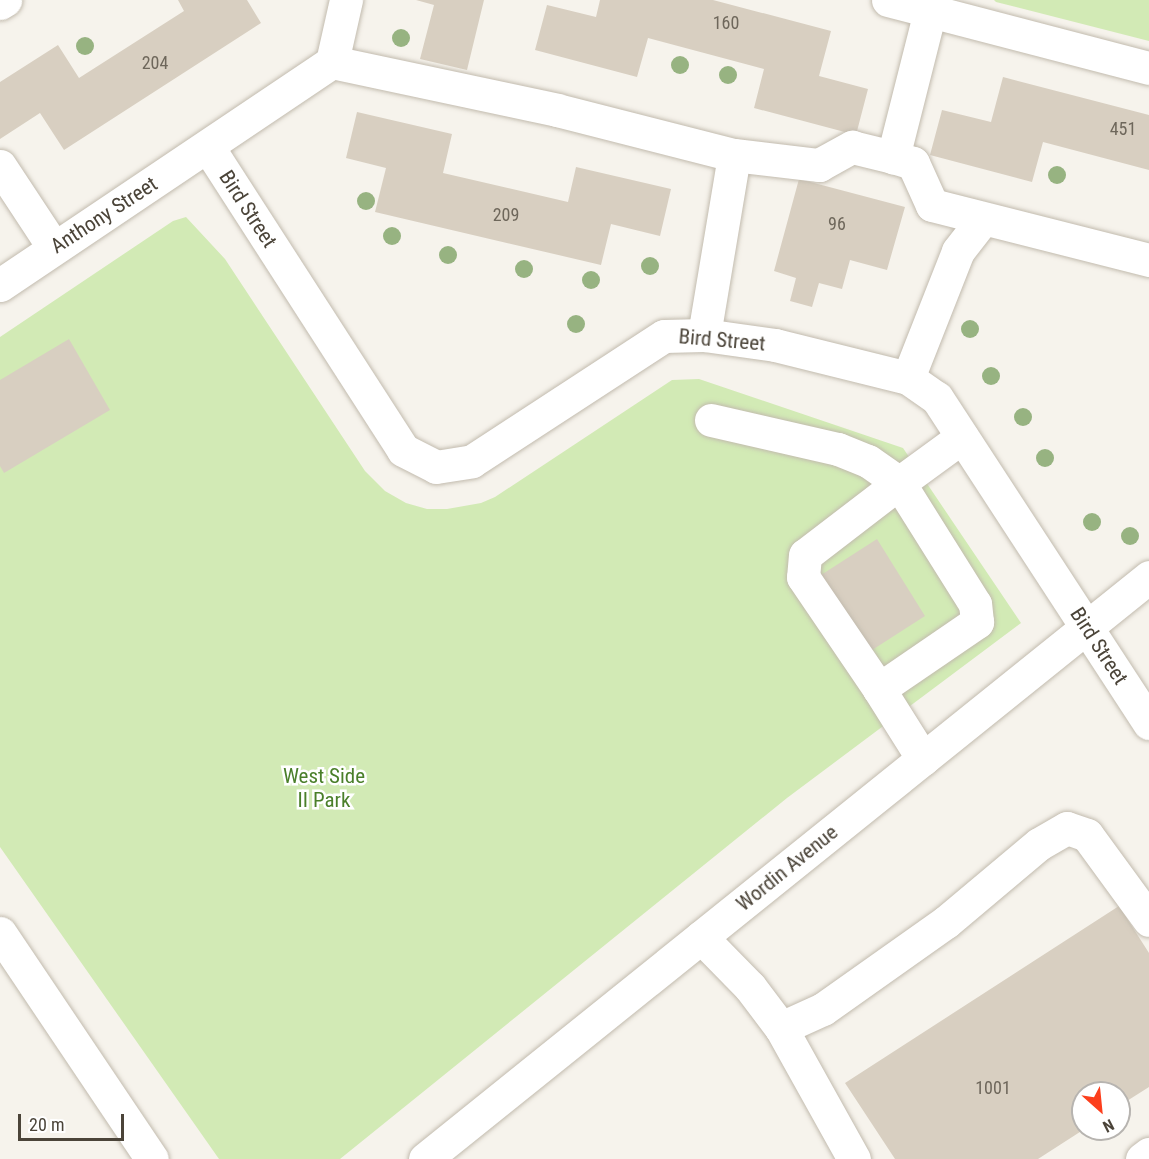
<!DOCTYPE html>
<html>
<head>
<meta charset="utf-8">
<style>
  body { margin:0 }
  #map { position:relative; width:1149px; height:1159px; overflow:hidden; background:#f6f3ec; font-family:"Roboto Condensed",sans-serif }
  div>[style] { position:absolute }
  .green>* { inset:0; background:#d2eab5 }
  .building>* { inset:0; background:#d8cfc1 }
  .roads { filter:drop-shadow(0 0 2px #c2bbae) drop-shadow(0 0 2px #c2bbae) }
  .minor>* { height:33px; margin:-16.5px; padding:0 16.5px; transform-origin:16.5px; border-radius:16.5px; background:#fff }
  .trees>* { width:18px; height:18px; margin:-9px; border-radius:50%; background:#97b381 }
  span { translate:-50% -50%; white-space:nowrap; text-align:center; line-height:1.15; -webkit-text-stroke:5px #fff; paint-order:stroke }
  .number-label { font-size:18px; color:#6e675b }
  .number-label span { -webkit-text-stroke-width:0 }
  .street-label { font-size:21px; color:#4b4439 }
  .park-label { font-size:21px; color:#4a7f2a }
  .north { position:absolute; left:1071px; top:1081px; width:60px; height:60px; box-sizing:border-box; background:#fff; border:2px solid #b7b4b0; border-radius:50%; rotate:153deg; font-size:16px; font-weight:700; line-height:24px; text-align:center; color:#4b4439 }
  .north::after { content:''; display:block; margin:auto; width:21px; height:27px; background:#fc3f1d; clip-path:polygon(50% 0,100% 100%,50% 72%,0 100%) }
  .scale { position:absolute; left:18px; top:1114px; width:106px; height:27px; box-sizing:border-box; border:3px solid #4b4439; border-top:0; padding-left:8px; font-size:18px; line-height:21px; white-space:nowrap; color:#4b4439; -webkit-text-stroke:4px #fff; paint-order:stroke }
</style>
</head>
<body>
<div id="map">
  <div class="green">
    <div style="clip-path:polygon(994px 0,1149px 0,1149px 41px,996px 2px)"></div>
    <div style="clip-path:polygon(186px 217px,225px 259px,365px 471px,385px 491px,406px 503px,427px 509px,447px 509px,481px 503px,495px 497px,672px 380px,699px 379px,903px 448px,1021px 623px,787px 798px,340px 1159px,219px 1159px,0 847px,0 337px,173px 221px)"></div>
  </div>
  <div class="building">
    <div style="clip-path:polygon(178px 0,247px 0,261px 23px,64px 150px,40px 113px,0 139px,0 82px,58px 45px,79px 78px,184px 11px)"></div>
    <div style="clip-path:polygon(416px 0,484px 0,467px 70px,420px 59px,434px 5px)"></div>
    <div style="clip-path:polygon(600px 0,713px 0,831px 31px,819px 76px,868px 89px,856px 135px,754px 108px,764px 69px,648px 38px,637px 77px,535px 50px,547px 5px,596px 17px)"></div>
    <div style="clip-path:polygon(1003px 77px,1149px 115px,1149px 170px,1043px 142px,1032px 182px,930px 155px,942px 110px,991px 122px)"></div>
    <div style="clip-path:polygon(357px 112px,452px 134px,443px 173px,568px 202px,576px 167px,671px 189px,660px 236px,611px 224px,601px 265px,375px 212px,386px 168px,346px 158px)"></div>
    <div style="clip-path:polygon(799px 179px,905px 207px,887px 270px,850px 260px,842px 289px,819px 283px,812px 307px,790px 301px,796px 278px,774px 271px)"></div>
    <div style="clip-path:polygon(69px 339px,110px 410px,4px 473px,0 466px,0 380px)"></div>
    <div style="clip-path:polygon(877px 539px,925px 616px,869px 652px,821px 575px)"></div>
    <div style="clip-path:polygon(1119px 906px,1149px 953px,1149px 1087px,1119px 1106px,1119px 1093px,1083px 1093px,1083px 1130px,1038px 1159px,895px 1159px,845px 1083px)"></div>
  </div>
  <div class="roads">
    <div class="minor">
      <div style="left:888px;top:0;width:43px;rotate:14.7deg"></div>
      <div style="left:930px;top:11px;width:151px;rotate:104.2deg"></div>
      <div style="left:933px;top:0;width:11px;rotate:105deg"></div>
      <div style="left:930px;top:11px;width:226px;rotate:14.6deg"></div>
      <div style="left:0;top:3px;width:6px;rotate:-31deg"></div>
      <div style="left:332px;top:62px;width:64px;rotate:-77.3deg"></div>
      <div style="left:208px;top:147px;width:360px;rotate:57.2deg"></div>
      <div style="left:403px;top:450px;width:37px;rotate:27deg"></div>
      <div style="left:436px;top:467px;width:36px;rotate:-9deg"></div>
      <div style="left:472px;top:461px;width:229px;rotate:-33.1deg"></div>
      <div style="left:664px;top:336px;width:40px;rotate:-1.4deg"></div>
      <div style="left:704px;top:335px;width:72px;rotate:8deg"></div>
      <div style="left:775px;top:345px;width:137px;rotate:13.9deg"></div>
      <div style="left:908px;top:378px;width:35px;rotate:35deg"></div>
      <div style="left:937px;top:398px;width:388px;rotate:56.9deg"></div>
      <div style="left:0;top:166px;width:98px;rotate:56.6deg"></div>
      <div style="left:0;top:285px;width:400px;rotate:-33.9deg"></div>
      <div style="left:332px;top:62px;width:230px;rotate:12deg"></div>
      <div style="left:557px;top:110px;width:183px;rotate:14.3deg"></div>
      <div style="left:734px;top:155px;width:86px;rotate:6.7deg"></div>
      <div style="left:819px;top:165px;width:38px;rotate:-29deg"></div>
      <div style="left:852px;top:147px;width:42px;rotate:13.7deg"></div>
      <div style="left:893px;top:157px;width:21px;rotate:17deg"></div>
      <div style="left:913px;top:163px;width:46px;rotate:65.7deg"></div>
      <div style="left:932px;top:205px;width:224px;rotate:14.2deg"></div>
      <div style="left:704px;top:335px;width:182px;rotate:-80.5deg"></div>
      <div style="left:908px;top:378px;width:136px;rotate:-68.5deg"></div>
      <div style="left:958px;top:251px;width:41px;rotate:-52deg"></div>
      <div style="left:711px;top:420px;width:130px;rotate:12.9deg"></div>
      <div style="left:838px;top:449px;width:32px;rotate:22deg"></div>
      <div style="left:868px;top:461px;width:38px;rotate:35deg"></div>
      <div style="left:899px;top:483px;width:118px;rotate:142.5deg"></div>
      <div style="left:805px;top:555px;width:22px;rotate:95deg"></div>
      <div style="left:803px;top:577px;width:135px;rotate:55.8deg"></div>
      <div style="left:923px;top:759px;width:83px;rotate:-122.2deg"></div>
      <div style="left:879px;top:689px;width:119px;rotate:-34.4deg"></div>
      <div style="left:977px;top:622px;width:18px;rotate:-96deg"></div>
      <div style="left:975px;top:604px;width:143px;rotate:-122.1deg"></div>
      <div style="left:899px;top:483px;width:78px;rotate:-36.1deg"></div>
      <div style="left:0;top:933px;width:272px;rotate:56.1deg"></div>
      <div style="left:701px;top:937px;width:70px;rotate:45.6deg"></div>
      <div style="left:750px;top:987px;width:51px;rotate:52.9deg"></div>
      <div style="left:781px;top:1028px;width:46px;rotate:-24.3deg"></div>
      <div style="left:823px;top:1009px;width:151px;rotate:-35.3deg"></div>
      <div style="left:946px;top:922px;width:121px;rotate:-40deg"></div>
      <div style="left:1039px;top:844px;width:32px;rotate:-30deg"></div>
      <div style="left:1067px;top:828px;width:21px;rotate:19deg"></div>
      <div style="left:1087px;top:835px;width:105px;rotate:53.9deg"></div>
      <div style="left:781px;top:1028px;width:150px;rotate:60.9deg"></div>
      <div style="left:425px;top:1159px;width:929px;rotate:-38.79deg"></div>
      <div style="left:1142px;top:1159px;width:9px;rotate:-36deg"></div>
    </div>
  </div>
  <div class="trees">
    <div style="left:401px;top:38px"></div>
    <div style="left:85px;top:46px"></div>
    <div style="left:680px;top:65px"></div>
    <div style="left:728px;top:75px"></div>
    <div style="left:1057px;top:175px"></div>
    <div style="left:366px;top:201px"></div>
    <div style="left:392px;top:236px"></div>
    <div style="left:448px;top:255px"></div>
    <div style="left:650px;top:266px"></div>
    <div style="left:524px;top:269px"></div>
    <div style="left:591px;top:280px"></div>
    <div style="left:576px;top:324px"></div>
    <div style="left:970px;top:329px"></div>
    <div style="left:991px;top:376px"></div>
    <div style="left:1023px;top:417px"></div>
    <div style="left:1045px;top:458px"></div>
    <div style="left:1092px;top:522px"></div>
    <div style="left:1130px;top:536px"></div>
  </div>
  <div class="number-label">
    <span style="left:726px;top:23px">160</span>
    <span style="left:155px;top:63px">204</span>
    <span style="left:1123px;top:129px">451</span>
    <span style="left:506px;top:215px">209</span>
    <span style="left:837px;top:224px">96</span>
    <span style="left:993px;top:1088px">1001</span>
  </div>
  <div class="street-label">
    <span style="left:248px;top:209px;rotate:57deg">Bird Street</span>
    <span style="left:104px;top:215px;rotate:-33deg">Anthony Street</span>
    <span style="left:722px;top:340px;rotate:5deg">Bird Street</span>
    <span style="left:1099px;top:646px;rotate:57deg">Bird Street</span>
    <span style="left:787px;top:868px;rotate:-39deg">Wordin Avenue</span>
  </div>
  <div class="park-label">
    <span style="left:324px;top:788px">West Side<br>II Park</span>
  </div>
  <div class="north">N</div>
  <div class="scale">20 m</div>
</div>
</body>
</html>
